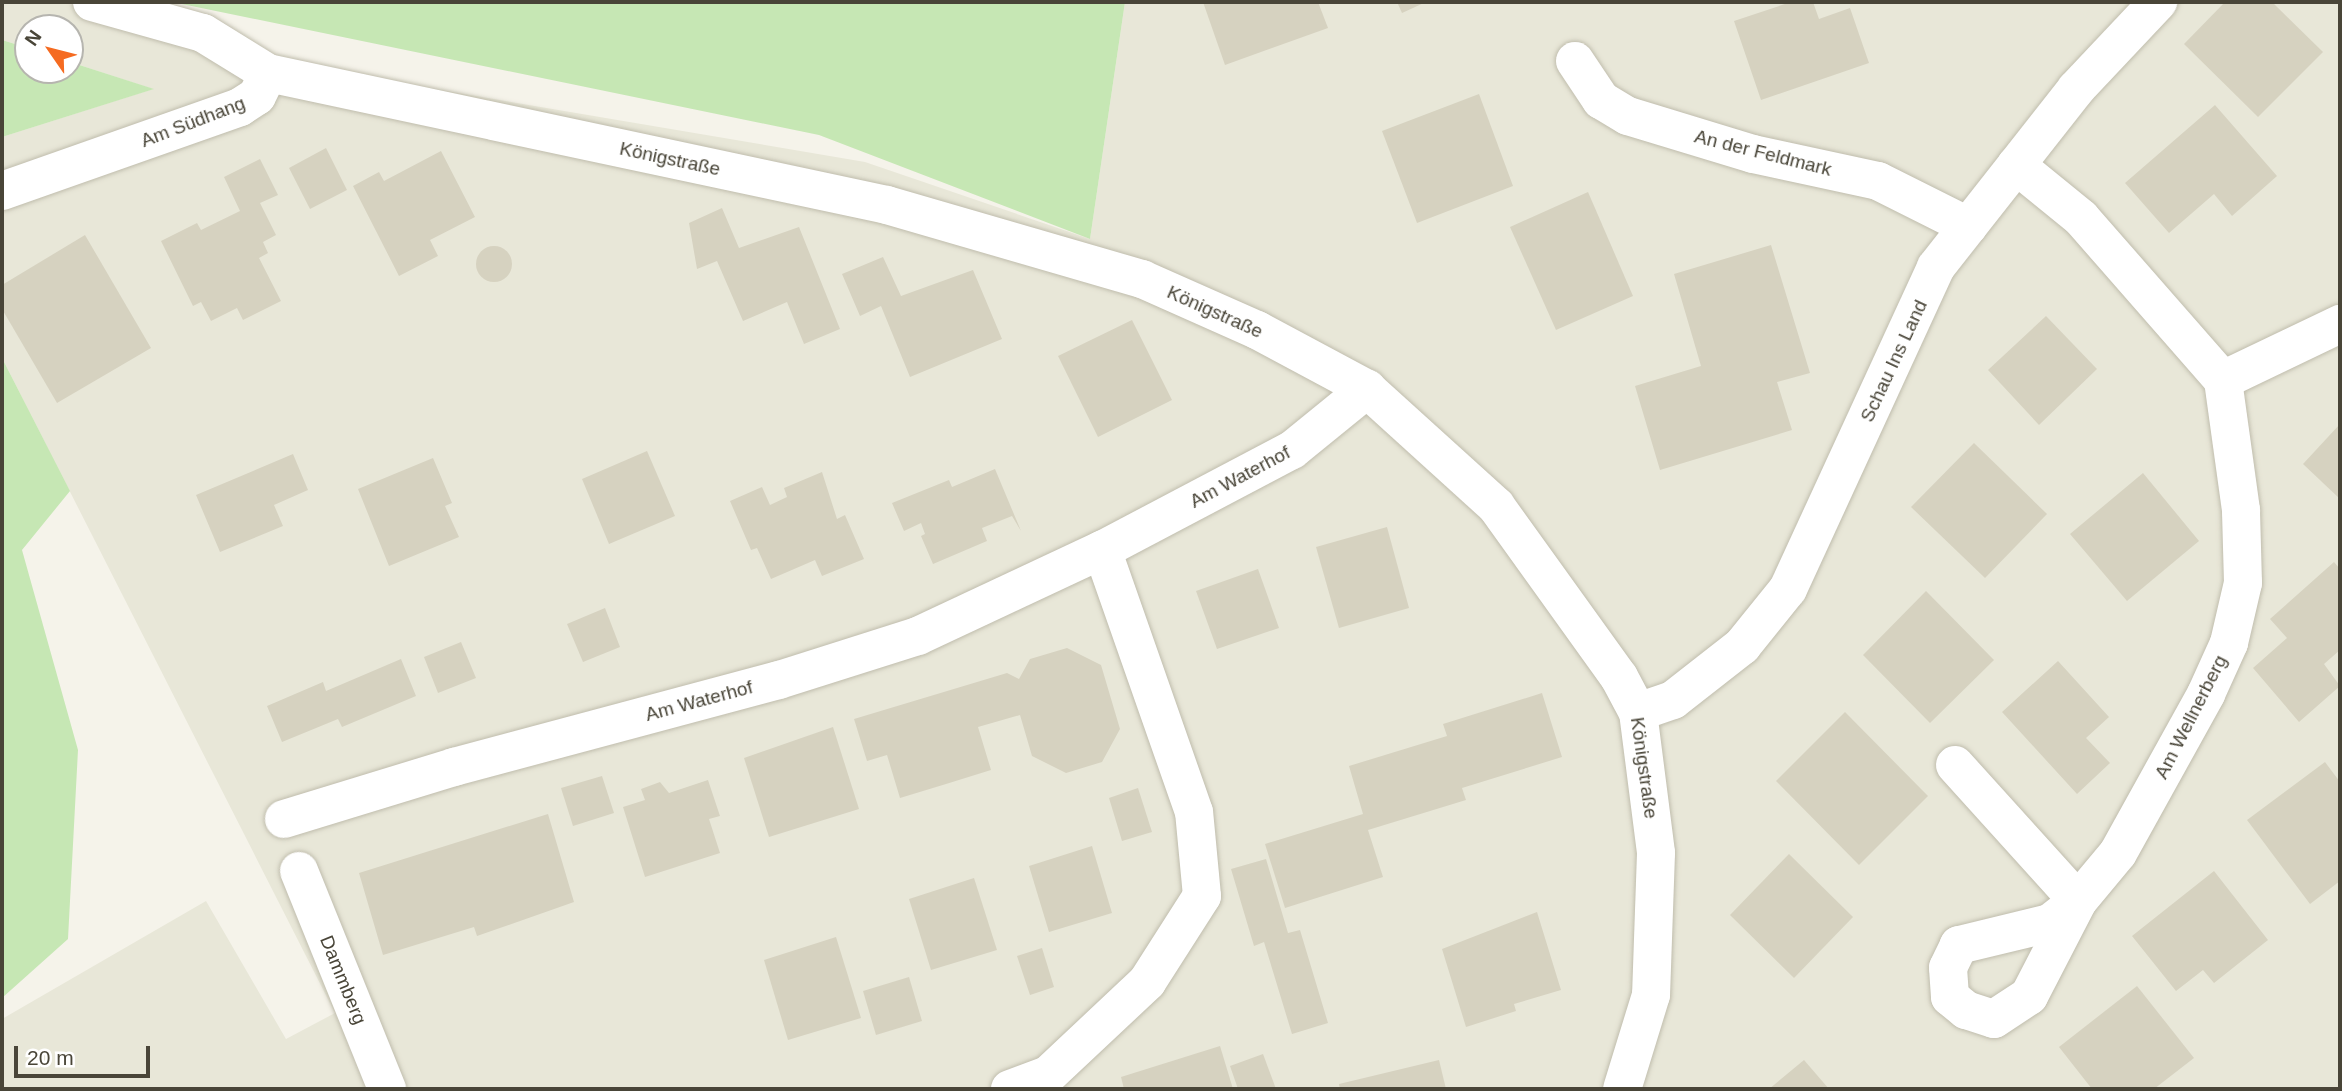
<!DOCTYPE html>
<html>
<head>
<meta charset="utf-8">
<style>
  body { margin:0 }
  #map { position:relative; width:2342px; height:1091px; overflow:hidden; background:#f5f3ea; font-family:Helvetica,sans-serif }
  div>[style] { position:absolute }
  .residential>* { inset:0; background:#e8e7d8 }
  .green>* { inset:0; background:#c6e7b4 }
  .building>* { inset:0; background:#d6d2c0 }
  .round { border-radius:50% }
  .roads { filter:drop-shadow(0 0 2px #c0bdad) drop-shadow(0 0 2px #c0bdad) }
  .minor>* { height:38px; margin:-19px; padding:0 19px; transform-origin:19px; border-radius:19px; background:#fff }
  span { translate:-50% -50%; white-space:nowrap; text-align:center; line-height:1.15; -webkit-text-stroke:7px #fff; paint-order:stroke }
  .street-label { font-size:19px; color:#494538 }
  .frame { position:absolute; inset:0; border:4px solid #494538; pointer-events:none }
  .north { position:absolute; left:14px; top:14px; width:70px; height:70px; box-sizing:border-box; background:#fff; border:2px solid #b6b5af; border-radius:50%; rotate:305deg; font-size:19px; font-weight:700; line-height:28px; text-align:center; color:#494538 }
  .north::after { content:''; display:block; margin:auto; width:24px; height:32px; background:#f56b21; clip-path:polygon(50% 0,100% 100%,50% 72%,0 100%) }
  .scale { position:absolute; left:14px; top:1046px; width:136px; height:32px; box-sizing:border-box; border:4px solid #494538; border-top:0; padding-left:9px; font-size:21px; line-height:24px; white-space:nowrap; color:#494538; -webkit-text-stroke:5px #fff; paint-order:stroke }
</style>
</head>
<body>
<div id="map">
  <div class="residential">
    <div style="clip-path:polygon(2px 2px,62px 2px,282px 63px,865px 162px,1090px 239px,1125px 2px,2340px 2px,2340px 1089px,2px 1089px,2px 1019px,206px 901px,286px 1039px,335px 1013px,2px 358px,2px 137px,153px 89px,70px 62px,70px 28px,28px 28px,28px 48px,2px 40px)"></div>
  </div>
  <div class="green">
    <div style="clip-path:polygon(172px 2px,1125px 2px,1090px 239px,819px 135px)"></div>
    <div style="clip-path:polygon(2px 40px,28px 48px,28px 70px,70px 70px,70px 62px,154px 89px,2px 137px)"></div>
    <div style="clip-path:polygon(2px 358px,70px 491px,22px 550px,78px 750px,68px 939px,2px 998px)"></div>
  </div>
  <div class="building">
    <div style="clip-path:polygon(1203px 2px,1318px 2px,1328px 28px,1225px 65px)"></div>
    <div style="clip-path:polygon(1397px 2px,1426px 2px,1402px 13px)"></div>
    <div style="clip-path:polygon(1791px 2px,1813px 2px,1819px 19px,1850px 8px,1869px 63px,1761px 100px,1734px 21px)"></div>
    <div style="clip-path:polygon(2225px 2px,2272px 2px,2323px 52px,2258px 117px,2184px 44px)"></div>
    <div style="clip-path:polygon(1479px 94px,1513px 186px,1417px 223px,1382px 131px)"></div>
    <div style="clip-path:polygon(2215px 105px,2277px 176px,2232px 216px,2214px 194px,2169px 233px,2125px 183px)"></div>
    <div style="clip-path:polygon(326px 148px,347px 190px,310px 209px,289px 168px)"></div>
    <div style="clip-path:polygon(441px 151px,475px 217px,430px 240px,438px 256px,399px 276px,353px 186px,379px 172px,384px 181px)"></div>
    <div style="clip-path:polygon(260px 159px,278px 195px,260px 203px,276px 235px,263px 242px,268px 253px,259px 258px,281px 301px,243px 320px,237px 308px,211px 321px,201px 302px,193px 306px,161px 241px,197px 223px,201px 230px,240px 211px,224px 177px)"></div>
    <div style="clip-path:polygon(1588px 192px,1633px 296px,1556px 330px,1510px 227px)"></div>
    <div style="clip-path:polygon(722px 208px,739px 248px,799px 227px,840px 329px,804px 344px,787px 302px,743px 321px,717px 261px,697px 269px,689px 223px)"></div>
    <div style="clip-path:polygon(85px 235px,151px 348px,57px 403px,2px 309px,2px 285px)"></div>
    <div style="clip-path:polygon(1771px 245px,1810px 373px,1777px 382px,1792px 430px,1660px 470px,1635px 386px,1701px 366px,1674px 274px)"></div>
    <div class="round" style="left:476px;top:246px;width:36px;height:36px"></div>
    <div style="clip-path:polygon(883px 257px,901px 296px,973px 270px,1002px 339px,910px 377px,881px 306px,860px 316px,842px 274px)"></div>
    <div style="clip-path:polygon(2046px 316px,2097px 369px,2039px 425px,1988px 370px)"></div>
    <div style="clip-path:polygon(1132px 320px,1172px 400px,1098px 437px,1058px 356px)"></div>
    <div style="clip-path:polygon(2340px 424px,2340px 499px,2303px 464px)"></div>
    <div style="clip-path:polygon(1974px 443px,2047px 514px,1985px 578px,1911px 507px)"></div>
    <div style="clip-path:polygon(647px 451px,675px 516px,609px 544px,582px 479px)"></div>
    <div style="clip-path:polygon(293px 454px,308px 490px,274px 505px,283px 526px,220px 552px,196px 495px)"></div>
    <div style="clip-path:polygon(433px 458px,452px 503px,445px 506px,459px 537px,389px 566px,358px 489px)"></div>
    <div style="clip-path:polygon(995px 469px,1021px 531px,1012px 516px,982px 528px,987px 541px,933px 564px,921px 536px,925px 534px,921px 523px,904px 531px,892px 503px,949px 480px,952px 487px)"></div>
    <div style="clip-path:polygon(822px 472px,837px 519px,845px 515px,864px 559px,822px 576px,815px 560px,771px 579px,757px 548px,751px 550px,730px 501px,762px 487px,770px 505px,787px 497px,784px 488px)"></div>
    <div style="clip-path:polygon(2143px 473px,2199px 541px,2127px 601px,2070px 534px)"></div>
    <div style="clip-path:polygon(1387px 527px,1409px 608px,1339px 628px,1316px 547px)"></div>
    <div style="clip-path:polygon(2334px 562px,2340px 569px,2340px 650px,2324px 664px,2340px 686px,2299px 722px,2253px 668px,2287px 638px,2270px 619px)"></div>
    <div style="clip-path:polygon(1258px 569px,1279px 628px,1217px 649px,1196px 591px)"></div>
    <div style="clip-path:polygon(1926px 591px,1994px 660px,1930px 723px,1863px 655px)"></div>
    <div style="clip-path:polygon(605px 608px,620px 647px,583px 662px,567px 624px)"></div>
    <div style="clip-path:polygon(461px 642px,476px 678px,438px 693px,424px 657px)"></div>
    <div style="clip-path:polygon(1067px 648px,1101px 665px,1120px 729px,1102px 762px,1066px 773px,1032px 756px,1020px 715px,978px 727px,991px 770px,946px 784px,900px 798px,887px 755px,867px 761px,854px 719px,1007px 673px,1019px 679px,1030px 659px)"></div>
    <div style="clip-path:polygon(401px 659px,416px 696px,342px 727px,338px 719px,282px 742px,267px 706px,323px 682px,326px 691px)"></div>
    <div style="clip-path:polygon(2058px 661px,2109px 717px,2086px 738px,2110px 763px,2077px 794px,2002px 712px)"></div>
    <div style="clip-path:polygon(1542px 693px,1562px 757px,1462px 788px,1466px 800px,1368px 830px,1383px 877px,1285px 908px,1265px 844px,1363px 814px,1349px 766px,1447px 736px,1443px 724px)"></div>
    <div style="clip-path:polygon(1845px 712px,1928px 796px,1859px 865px,1776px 781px)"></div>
    <div style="clip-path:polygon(833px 727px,859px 809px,769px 837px,744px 758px)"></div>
    <div style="clip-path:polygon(2325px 762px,2340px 782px,2340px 881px,2310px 904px,2247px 820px)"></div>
    <div style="clip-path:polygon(602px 776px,614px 813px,573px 826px,561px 788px)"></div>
    <div style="clip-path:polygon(708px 780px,720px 816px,709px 819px,720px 853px,645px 877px,623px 807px,645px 800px,641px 789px,660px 782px,669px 793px)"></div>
    <div style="clip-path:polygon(1138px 788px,1152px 832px,1122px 841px,1109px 798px)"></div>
    <div style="clip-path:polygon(548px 814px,574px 902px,477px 936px,474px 927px,383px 955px,359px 873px)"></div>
    <div style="clip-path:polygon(1092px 846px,1112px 913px,1049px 932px,1029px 866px)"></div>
    <div style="clip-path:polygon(1789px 854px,1853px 917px,1794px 978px,1730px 915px)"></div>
    <div style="clip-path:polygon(1266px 859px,1288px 933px,1300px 930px,1328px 1023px,1292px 1034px,1264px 942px,1254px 946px,1231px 869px)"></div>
    <div style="clip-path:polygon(2214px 871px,2268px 940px,2214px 983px,2203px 970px,2176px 991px,2132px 936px)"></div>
    <div style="clip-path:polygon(974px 878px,997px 950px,931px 970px,909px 899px)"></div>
    <div style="clip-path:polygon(1537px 912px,1561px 990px,1514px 1004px,1516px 1011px,1466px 1027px,1442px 949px)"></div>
    <div style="clip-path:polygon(836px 937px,861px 1018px,788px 1040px,764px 960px)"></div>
    <div style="clip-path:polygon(1042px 948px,1054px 987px,1030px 995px,1017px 956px)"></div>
    <div style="clip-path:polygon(909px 977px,922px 1021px,876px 1035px,863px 991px)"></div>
    <div style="clip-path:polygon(2137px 986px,2194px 1058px,2154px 1089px,2092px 1089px,2059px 1047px)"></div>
    <div style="clip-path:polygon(1220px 1046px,1233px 1089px,1124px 1089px,1121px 1077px)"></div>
    <div style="clip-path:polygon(1263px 1054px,1276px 1089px,1238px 1089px,1230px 1066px)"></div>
    <div style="clip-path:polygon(1439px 1060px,1446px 1089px,1340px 1089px,1339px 1084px)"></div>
    <div style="clip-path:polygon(1804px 1060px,1829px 1089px,1769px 1089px)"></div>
  </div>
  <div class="roads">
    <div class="minor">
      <div style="left:92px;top:2px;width:115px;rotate:15.6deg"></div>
      <div style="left:203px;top:33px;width:76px;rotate:31.6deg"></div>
      <div style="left:268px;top:73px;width:633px;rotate:12.04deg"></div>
      <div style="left:887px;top:205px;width:266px;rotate:16.2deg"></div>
      <div style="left:1142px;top:279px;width:126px;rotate:23.9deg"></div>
      <div style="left:1257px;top:330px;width:125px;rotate:28.2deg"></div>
      <div style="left:1367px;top:389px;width:174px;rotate:42.2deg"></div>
      <div style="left:1496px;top:506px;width:211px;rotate:54.3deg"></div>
      <div style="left:1619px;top:677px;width:40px;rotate:62deg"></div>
      <div style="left:1638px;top:712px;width:142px;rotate:82.7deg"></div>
      <div style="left:1656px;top:853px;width:142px;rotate:92deg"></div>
      <div style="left:1651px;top:995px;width:98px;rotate:107.1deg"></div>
      <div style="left:1575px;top:61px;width:47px;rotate:56.3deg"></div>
      <div style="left:1601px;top:100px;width:31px;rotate:31deg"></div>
      <div style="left:1628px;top:116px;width:131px;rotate:16.9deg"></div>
      <div style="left:1753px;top:154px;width:128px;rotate:12.2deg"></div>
      <div style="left:1878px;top:181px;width:101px;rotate:26.6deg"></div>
      <div style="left:2016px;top:165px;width:84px;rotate:39.2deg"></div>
      <div style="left:2081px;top:218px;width:215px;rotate:48.8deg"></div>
      <div style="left:2223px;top:380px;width:130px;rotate:-25.6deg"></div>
      <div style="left:2px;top:191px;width:252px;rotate:-19.4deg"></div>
      <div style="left:240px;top:107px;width:20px;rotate:-33deg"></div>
      <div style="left:257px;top:96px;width:25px;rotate:-64deg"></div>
      <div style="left:1638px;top:712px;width:37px;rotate:-19deg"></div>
      <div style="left:1673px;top:700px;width:88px;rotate:-38deg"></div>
      <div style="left:1742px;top:646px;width:73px;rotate:-51.1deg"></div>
      <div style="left:1788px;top:589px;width:354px;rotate:-65.3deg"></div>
      <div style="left:1936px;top:267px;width:226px;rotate:-51.8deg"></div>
      <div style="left:2076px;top:89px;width:120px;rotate:-46.7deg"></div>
      <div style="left:1955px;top:765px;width:183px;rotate:47.9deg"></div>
      <div style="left:2078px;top:901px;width:36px;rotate:142deg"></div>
      <div style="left:2050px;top:923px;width:94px;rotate:166.4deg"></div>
      <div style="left:1959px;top:945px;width:25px;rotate:116deg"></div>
      <div style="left:1948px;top:968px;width:29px;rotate:86deg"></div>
      <div style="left:1950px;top:997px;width:21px;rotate:39deg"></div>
      <div style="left:1966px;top:1010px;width:29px;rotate:18deg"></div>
      <div style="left:1994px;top:1019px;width:42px;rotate:-33.3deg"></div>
      <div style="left:2029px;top:996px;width:107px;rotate:-62.7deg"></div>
      <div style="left:2078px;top:901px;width:62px;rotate:-50.2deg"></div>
      <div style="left:2118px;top:853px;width:182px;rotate:-61deg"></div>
      <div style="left:2206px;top:694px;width:56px;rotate:-65.7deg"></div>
      <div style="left:2229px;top:643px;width:62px;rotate:-76.9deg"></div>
      <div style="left:2243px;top:583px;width:73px;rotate:-91.6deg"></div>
      <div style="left:2241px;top:510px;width:131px;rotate:-97.9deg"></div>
      <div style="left:284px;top:819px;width:178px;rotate:-17deg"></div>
      <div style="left:454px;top:767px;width:336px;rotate:-15deg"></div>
      <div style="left:779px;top:680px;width:146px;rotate:-17.6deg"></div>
      <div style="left:918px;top:636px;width:203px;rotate:-25.1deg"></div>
      <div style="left:1102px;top:550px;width:215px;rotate:-27.8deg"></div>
      <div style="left:1292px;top:450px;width:97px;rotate:-39.1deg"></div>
      <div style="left:299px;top:871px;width:235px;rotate:68deg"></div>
      <div style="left:1010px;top:1089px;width:40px;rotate:-20.2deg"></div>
      <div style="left:1048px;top:1075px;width:136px;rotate:-43.2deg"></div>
      <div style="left:1147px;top:982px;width:102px;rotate:-57.4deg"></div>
      <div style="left:1202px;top:896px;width:84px;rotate:-95.4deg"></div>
      <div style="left:1194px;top:812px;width:278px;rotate:-109.3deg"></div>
    </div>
  </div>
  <div class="street-label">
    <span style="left:193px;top:122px;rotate:-21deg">Am Südhang</span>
    <span style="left:1763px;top:153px;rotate:14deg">An der Feldmark</span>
    <span style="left:670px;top:159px;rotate:12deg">Königstraße</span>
    <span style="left:1215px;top:312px;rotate:24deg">Königstraße</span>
    <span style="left:1894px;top:361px;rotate:-65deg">Schau Ins Land</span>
    <span style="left:1240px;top:477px;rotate:-28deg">Am Waterhof</span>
    <span style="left:699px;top:701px;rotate:-15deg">Am Waterhof</span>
    <span style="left:2191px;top:717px;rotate:-63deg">Am Wellnerberg</span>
    <span style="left:1644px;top:768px;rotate:82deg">Königstraße</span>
    <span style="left:343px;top:980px;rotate:68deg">Dammberg</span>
  </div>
  <div class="frame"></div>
  <div class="north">N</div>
  <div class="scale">20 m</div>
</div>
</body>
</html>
